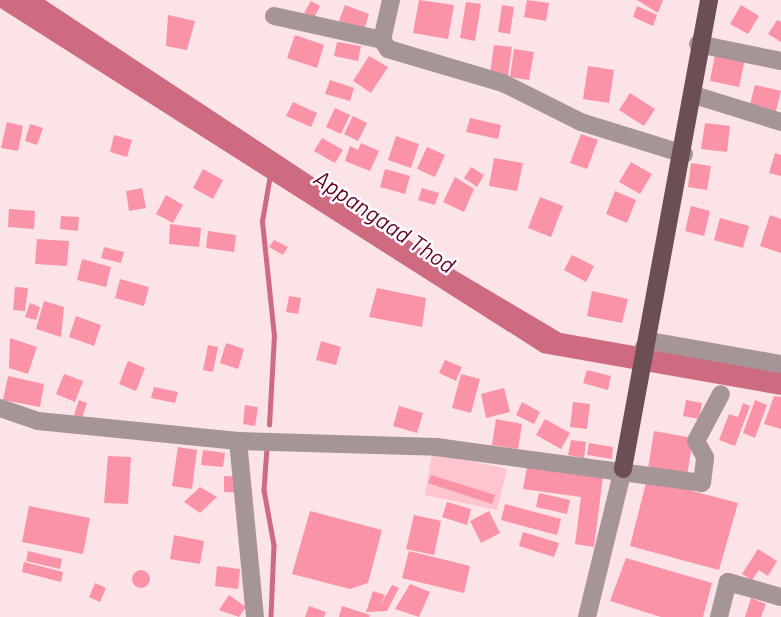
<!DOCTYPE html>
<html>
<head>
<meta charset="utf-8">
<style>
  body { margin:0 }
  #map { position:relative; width:781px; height:617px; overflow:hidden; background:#fbe3e7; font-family:Barlow,sans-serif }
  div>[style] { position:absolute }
  .green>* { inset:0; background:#fec5cf }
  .water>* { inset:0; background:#cf6b81 }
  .stream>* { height:4.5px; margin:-2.25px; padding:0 2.25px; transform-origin:2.25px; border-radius:2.25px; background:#cf6b81 }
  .building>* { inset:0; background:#fb93a8 }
  .round { border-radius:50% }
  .minor>* { height:18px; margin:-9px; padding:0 9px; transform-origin:9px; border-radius:9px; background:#a69597 }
  .major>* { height:18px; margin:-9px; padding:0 9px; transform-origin:9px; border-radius:9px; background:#6c4f54 }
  span { translate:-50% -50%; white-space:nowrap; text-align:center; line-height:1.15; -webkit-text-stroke:5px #fff; paint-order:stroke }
  .water-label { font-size:23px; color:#630428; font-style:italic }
</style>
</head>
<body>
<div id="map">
  <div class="green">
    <div style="clip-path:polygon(432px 453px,507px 469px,497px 510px,425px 495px)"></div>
  </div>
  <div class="water">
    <div style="clip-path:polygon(0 0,45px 0,448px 266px,561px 333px,781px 372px,781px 395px,542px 353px,0 8px)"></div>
  </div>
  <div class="stream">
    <div style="left:269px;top:425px;width:89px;rotate:-86.8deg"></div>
    <div style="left:274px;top:336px;width:116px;rotate:-96deg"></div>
    <div style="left:262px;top:221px;width:47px;rotate:-80.1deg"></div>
    <div style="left:267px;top:448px;width:42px;rotate:94.1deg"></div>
    <div style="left:264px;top:490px;width:56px;rotate:79.7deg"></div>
    <div style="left:274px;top:545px;width:72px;rotate:92.4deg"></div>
  </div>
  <div class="building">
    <div style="clip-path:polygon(419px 0,454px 5px,448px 39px,413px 33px)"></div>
    <div style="clip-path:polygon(527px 0,549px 3px,546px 21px,524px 17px)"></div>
    <div style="clip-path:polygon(637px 0,663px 0,658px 13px)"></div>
    <div style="clip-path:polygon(311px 1px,320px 6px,314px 18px,304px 13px)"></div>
    <div style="clip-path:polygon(466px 2px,481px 4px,475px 41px,460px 38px)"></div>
    <div style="clip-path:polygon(345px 5px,369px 14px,364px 30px,339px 21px)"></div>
    <div style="clip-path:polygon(502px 5px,514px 7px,510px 34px,498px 32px)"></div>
    <div style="clip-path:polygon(741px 5px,759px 16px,748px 34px,730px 24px)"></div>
    <div style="clip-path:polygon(637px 6px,657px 15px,653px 26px,633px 17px)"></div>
    <div style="clip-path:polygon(168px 15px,195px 21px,187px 50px,166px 46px)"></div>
    <div style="clip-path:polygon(777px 20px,781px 22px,781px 42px,768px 34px)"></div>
    <div style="clip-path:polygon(295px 35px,324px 45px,317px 68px,287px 58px)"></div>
    <div style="clip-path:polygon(337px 42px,361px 46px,358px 61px,334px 56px)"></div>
    <div style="clip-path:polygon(494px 45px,512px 47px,508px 76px,490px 73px)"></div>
    <div style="clip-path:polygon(514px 49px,534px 52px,529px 80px,510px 77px)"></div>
    <div style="clip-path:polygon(715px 54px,745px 59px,739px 87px,710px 81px)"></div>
    <div style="clip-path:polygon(369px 56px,388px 67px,371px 93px,353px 81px)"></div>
    <div style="clip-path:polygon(588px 66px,614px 70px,609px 103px,583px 99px)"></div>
    <div style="clip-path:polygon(330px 80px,354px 88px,350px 101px,325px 94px)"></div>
    <div style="clip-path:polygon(755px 85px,781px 91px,776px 111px,750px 104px)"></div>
    <div style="clip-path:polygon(630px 93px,655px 109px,644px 126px,619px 110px)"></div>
    <div style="clip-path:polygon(293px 102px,317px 113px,311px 127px,286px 116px)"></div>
    <div style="clip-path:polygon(335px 108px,350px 115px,341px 134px,326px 127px)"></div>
    <div style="clip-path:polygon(353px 116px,367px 123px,358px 141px,344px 134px)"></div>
    <div style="clip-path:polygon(470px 118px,501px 125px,498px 139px,466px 132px)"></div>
    <div style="clip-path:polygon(7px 122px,23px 126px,18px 151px,1px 148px)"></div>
    <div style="clip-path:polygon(705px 123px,730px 126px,727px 152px,701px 149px)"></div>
    <div style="clip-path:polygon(30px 124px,43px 128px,37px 145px,25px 141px)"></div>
    <div style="clip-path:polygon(581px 134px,598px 140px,587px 169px,570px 163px)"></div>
    <div style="clip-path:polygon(114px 135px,132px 140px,127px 157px,110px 152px)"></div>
    <div style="clip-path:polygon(396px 136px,419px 144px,411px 168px,388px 160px)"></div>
    <div style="clip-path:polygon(322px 138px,343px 150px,335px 163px,314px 151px)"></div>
    <div style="clip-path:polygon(361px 143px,379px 151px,370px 171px,345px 161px,350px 146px,358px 150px)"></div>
    <div style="clip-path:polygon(427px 147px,445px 155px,435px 177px,417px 169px)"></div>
    <div style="clip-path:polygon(775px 153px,781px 155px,781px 176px,769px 173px)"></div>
    <div style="clip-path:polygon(494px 158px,523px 163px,517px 191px,489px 186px)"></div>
    <div style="clip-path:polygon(631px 162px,652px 174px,640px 194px,619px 182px)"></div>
    <div style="clip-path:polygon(691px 163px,711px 166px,707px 190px,688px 187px)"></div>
    <div style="clip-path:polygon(471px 167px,484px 175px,477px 187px,464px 178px)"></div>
    <div style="clip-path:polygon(203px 169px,223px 180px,213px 199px,193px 188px)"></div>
    <div style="clip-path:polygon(385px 169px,410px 176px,405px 194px,380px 187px)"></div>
    <div style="clip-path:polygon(455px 177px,474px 189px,464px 212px,443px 202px)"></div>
    <div style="clip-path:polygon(142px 188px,146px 208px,129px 211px,126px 191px)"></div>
    <div style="clip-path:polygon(422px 188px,439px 193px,435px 205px,418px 200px)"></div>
    <div style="clip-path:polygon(615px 191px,636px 200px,627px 223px,606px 214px)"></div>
    <div style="clip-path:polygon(166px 195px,183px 205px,173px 223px,156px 214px)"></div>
    <div style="clip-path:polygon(540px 197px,563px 206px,551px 237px,528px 228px)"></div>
    <div style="clip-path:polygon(691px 206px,710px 211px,704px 236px,685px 231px)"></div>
    <div style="clip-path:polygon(9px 209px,35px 211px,34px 229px,8px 227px)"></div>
    <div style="clip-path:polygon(770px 215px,781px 219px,781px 253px,760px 246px)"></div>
    <div style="clip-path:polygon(61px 216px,79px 217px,78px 231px,60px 229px)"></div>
    <div style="clip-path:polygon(720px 218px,749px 226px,743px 248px,714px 240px)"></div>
    <div style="clip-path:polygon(170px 224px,201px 228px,199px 247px,169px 244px)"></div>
    <div style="clip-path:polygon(208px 231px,236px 235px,234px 252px,206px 248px)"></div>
    <div style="clip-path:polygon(37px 239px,69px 241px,67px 266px,35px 264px)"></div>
    <div style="clip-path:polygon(274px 240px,288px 247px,283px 255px,269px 247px)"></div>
    <div style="clip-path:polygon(104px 247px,124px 252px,121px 263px,101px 258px)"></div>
    <div style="clip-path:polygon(572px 255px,594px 266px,586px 282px,564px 270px)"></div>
    <div style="clip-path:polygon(82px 259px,111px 267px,106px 287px,77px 280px)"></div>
    <div style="clip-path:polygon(120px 279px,149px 287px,144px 306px,115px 298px)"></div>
    <div style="clip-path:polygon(15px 287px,28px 288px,25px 311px,13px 310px)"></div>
    <div style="clip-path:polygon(377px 288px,426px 298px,422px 327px,369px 317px)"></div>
    <div style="clip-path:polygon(592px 291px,628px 299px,622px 323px,587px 316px)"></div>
    <div style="clip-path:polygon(289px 296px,301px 298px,298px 314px,286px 312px)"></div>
    <div style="clip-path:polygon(44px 301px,64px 307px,61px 337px,36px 329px)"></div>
    <div style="clip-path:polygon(30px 303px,40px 307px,36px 320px,25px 317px)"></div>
    <div style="clip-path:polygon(76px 316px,101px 325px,94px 346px,69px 337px)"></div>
    <div style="clip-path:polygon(10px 338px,37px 347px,28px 374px,9px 368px)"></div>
    <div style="clip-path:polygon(321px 341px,341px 347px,336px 365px,316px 360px)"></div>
    <div style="clip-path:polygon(226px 343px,244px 349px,238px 369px,220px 363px)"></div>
    <div style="clip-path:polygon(208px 345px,218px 347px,213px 372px,203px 370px)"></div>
    <div style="clip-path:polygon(445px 360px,462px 367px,456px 381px,439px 373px)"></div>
    <div style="clip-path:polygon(128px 361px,145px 368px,136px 391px,119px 384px)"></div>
    <div style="clip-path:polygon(587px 370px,611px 376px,608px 390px,583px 383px)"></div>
    <div style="clip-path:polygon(64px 374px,83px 381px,75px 402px,56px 394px)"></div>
    <div style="clip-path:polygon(461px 374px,480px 379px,471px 413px,452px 408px)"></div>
    <div style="clip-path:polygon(8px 376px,44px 384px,40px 407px,3px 400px)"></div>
    <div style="clip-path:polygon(154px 387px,178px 392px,175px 403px,151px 398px)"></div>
    <div style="clip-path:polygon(504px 388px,510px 412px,486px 418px,481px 394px)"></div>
    <div style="clip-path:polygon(774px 396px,781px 397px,781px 429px,764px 424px)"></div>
    <div style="clip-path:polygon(79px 400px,87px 403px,81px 421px,73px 418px)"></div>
    <div style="clip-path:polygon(686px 400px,702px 403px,699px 419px,683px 416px)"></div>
    <div style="clip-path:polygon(755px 400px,767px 405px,755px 438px,743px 433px)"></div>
    <div style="clip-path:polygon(522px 402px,540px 412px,534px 424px,516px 415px)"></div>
    <div style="clip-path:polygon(573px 402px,590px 404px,587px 429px,570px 427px)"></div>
    <div style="clip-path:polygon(743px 403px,750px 406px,735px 446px,719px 440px,729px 414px,738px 417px)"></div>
    <div style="clip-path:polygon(245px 405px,258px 407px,255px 426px,243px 424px)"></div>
    <div style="clip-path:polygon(399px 406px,423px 413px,417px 433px,393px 426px)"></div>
    <div style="clip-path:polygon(496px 419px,522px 424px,518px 449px,492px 445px)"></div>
    <div style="clip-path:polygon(545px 419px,570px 433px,561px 449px,536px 435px)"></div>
    <div style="clip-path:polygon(654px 431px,693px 438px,687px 476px,648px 469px)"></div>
    <div style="clip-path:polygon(571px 440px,586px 442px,584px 458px,568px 455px)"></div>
    <div style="clip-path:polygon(589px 443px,613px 447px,612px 459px,587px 455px)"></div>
    <div style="clip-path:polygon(178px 447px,197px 450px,192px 489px,172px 486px)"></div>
    <div style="clip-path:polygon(203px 450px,225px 453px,223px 467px,201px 465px)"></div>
    <div style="clip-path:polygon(108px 456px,131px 457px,128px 504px,104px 503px)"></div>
    <div style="clip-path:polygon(527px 467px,603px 477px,594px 547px,575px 544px,581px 497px,523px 489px)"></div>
    <div style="clip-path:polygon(431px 475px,495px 495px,492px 504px,428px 483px)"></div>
    <div style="clip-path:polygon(224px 476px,243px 477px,243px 493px,224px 492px)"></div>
    <div style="clip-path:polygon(647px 479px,738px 503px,719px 570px,630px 546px)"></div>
    <div style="clip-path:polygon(200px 487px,217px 497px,200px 513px,184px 502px)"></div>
    <div style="clip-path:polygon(539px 493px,570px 500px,567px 514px,536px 507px)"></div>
    <div style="clip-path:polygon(447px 502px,471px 509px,467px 525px,442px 517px)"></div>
    <div style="clip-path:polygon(505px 504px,561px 519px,557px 535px,501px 520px)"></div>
    <div style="clip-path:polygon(29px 506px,90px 518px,83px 554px,22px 542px)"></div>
    <div style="clip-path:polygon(310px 511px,382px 530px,368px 583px,350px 589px,292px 574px)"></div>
    <div style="clip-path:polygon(489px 511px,500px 533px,481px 543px,470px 521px)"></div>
    <div style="clip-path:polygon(414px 515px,441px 521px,434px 555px,406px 549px)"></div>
    <div style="clip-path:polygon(523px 532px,559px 543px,554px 557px,519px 546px)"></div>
    <div style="clip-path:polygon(174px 535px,204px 541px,200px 564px,170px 559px)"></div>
    <div style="clip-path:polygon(758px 549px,777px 561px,768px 576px,759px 570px,752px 580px,742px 574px)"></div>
    <div style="clip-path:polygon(28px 551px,62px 559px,60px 569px,26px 561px)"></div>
    <div style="clip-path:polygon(409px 551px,470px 566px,464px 593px,402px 578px)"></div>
    <div style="clip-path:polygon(626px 558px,712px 583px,703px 617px,661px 617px,610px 601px)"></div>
    <div style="clip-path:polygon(24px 562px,63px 572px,61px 582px,22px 572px)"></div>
    <div style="clip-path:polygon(217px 566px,240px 569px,238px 589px,215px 586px)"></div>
    <div class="round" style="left:132px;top:570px;width:18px;height:18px"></div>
    <div style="clip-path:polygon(95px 583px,106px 588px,100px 602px,89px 597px)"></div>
    <div style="clip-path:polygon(410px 584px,430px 592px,419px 617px,395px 609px)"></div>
    <div style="clip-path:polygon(392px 585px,399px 588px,387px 611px,366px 612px,373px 591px,385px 595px,380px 606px)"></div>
    <div style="clip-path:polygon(229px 595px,246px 607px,239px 617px,219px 610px)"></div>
    <div style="clip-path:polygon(751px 598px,766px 604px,761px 617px,745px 617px)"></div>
    <div style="clip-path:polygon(309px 606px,326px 612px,324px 617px,305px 617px)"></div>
    <div style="clip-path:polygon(342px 606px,370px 615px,369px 617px,339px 617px)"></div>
  </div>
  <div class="minor">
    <div style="left:391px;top:0;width:41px;rotate:102.7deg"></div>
    <div style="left:382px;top:40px;width:11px;rotate:56deg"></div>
    <div style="left:388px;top:49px;width:120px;rotate:16.5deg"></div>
    <div style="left:503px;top:83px;width:87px;rotate:26.6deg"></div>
    <div style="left:581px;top:122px;width:108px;rotate:17.3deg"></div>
    <div style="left:274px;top:16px;width:111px;rotate:12.5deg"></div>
    <div style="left:698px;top:44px;width:85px;rotate:11.6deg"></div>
    <div style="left:694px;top:95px;width:91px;rotate:17.2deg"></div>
    <div style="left:644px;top:347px;width:8px;rotate:-45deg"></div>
    <div style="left:650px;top:341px;width:133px;rotate:10deg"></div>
    <div style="left:0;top:408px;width:40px;rotate:18.9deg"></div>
    <div style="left:38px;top:421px;width:201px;rotate:5.7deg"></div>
    <div style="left:238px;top:441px;width:198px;rotate:1.7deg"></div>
    <div style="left:436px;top:447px;width:268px;rotate:7.7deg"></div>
    <div style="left:702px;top:483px;width:26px;rotate:-83deg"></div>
    <div style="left:705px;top:457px;width:18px;rotate:-119deg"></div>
    <div style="left:696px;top:441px;width:53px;rotate:-62deg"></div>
    <div style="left:238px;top:441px;width:177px;rotate:84.5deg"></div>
    <div style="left:587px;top:617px;width:152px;rotate:-76.3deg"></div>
    <div style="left:719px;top:617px;width:36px;rotate:-76deg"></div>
    <div style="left:728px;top:582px;width:55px;rotate:15.8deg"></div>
  </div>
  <div class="major">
    <div style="left:623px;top:469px;width:477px;rotate:-79.6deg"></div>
  </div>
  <div class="water-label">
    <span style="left:385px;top:221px;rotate:34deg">Appangaad Thod</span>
  </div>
</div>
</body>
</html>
